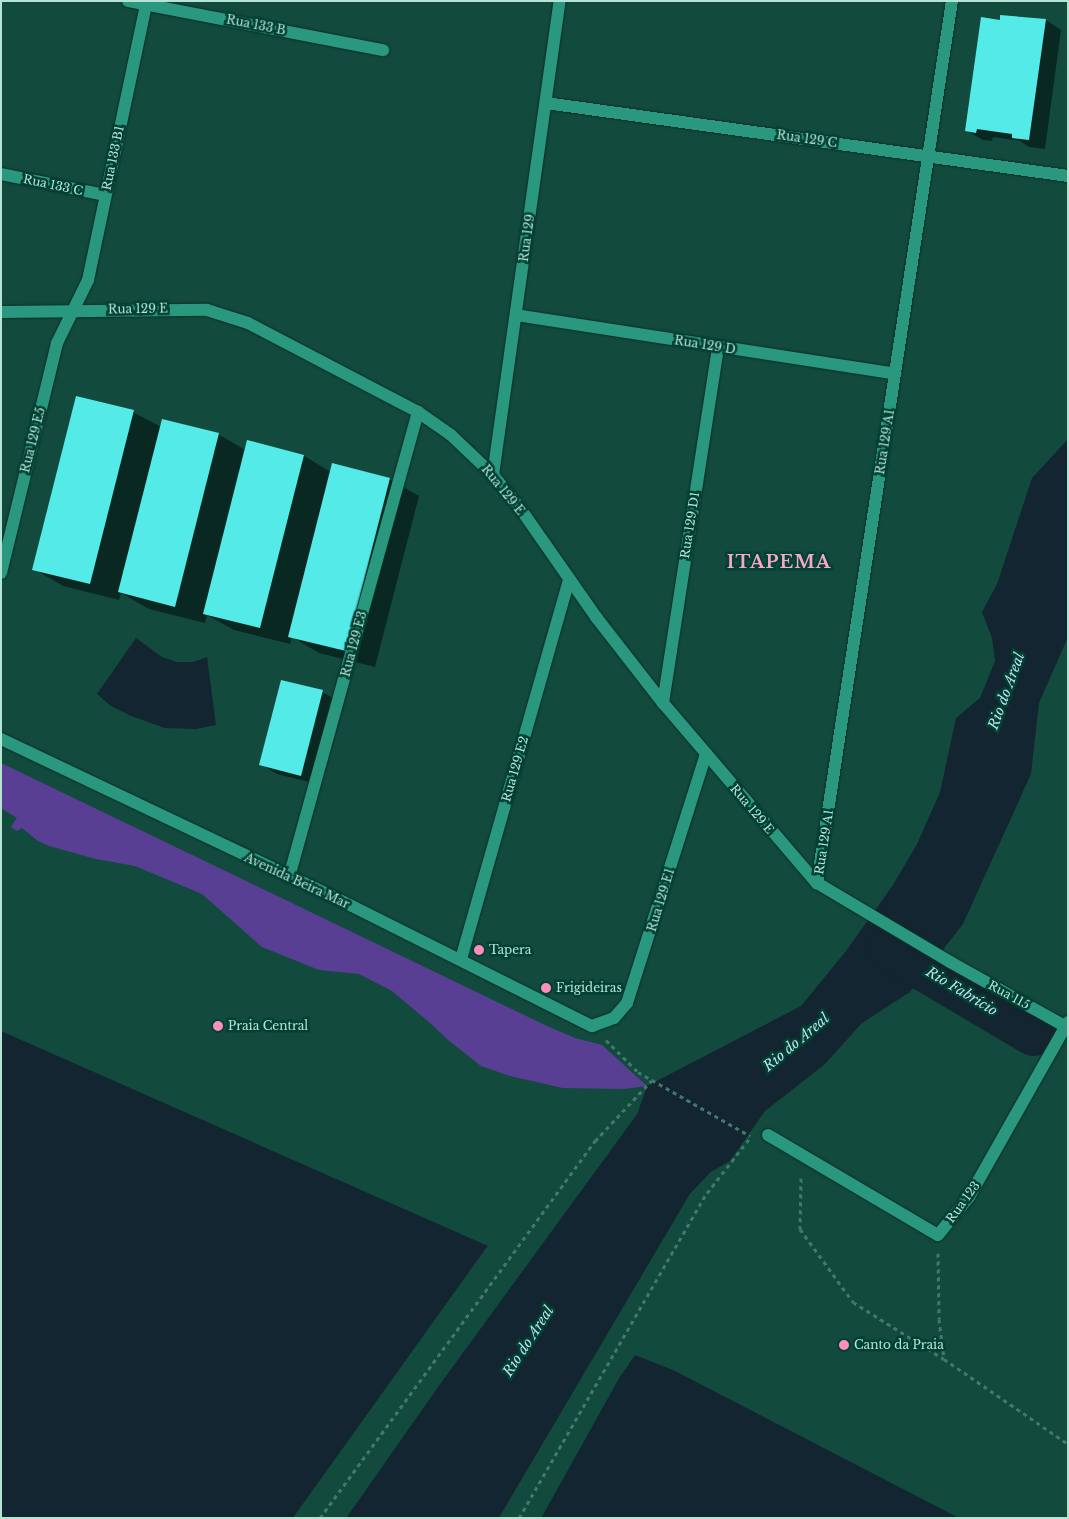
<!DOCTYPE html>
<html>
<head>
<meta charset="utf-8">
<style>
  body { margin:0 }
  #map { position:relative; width:1069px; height:1519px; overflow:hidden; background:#124b3e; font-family:"Libre Baskerville",serif }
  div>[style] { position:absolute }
  .green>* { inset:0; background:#593f94 }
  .water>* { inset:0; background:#132530 }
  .pier>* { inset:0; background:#124b3e }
  .shadow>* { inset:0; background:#0007 }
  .river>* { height:46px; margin:-23px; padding:0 23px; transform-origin:23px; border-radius:23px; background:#132530 }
  .building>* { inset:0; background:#54eae8 }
  .path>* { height:3px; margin-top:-1.5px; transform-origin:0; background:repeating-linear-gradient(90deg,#43796c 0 4px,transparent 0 8px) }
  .roads { filter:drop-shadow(0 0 1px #0d2e26) drop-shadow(0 0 1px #0d2e26) }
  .street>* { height:12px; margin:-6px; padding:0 6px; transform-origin:6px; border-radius:6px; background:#29987f }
  .secondary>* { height:12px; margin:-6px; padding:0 6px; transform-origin:6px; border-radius:6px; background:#29987f }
  .dots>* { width:14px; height:14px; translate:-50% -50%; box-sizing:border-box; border:2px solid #014134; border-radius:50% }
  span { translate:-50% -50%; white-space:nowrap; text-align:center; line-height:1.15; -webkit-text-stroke:5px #014134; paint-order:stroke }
  .street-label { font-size:12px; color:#b5e4d5 }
  .poi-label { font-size:12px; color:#b5e4d5 }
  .left { translate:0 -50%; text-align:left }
  .water-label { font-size:14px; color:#c3dfef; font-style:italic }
  .district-label { font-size:18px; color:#f6a7c6; font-weight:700; letter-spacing:1px }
  .frame { position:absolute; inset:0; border:2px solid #b5e4d5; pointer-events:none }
</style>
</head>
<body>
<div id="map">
  <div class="green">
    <div style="clip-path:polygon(1px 763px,547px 1026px,575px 1038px,602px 1045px,647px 1086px,624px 1089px,563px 1088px,510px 1076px,481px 1066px,447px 1039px,429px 1022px,392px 991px,359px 974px,319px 970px,262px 947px,202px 894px,135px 866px,96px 859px,49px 846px,38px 841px,22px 828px,17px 831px,11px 827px,17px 818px,1px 808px)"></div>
  </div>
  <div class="water">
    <div style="clip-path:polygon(1068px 439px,1068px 637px,1039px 703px,1031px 774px,963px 924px,910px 992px,862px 1023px,824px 1065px,765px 1111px,730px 1161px,711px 1172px,690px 1194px,499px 1518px,346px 1518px,440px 1384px,637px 1114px,647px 1086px,801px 1006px,846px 951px,893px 885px,917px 844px,940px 792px,956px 718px,980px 698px,995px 661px,992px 638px,982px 612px,997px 584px,1032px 478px)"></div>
    <div style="clip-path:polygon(136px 638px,162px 657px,177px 662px,193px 662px,207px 657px,216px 725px,196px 729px,165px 728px,131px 716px,111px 706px,97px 694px)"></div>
    <div style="clip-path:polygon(1px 1031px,488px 1246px,293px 1518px,1px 1518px)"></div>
    <div style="clip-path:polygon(635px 1355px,673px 1370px,959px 1518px,541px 1518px,619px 1378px)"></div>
  </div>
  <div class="pier">
    <div style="clip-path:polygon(647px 1086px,637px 1114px,440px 1384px,346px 1518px,344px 1518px,438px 1383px,635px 1113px,643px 1088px)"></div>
    <div style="clip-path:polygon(730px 1161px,729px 1165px,713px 1174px,692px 1196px,566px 1412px,502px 1518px,499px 1518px,690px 1194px,711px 1172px)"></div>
    <div style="clip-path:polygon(489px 1244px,490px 1248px,297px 1518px,293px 1518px)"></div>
    <div style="clip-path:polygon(636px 1353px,619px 1378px,541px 1518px,538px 1518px,617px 1377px)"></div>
  </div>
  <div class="shadow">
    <div style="clip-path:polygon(1046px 20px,1061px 30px,1045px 149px,1029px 147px,1020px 141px,993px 137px,992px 141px,983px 140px,967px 131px,1001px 21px)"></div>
    <div style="clip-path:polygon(133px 412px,161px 427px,218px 434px,244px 449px,304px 456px,331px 472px,389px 479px,419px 496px,375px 667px,319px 653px,292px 637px,290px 644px,234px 630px,207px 615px,205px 623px,149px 609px,121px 593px,119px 600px,63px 586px,34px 569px)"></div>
    <div style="clip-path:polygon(322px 692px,338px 701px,317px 784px,277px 774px,261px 764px)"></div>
  </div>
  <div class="river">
    <div style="left:890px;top:948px;width:167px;rotate:30.6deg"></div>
  </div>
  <div class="building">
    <div style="clip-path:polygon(1000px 15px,1046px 19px,1029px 140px,1012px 138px,1012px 134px,977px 129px,976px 133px,965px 131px,981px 17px,1000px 20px)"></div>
    <div style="clip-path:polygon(76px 396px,134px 410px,90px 584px,32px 570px)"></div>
    <div style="clip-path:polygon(162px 419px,219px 433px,175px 607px,118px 592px)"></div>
    <div style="clip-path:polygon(247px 440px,304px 455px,260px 628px,203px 614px)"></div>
    <div style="clip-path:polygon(332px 463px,390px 478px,346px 651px,288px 637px)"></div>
    <div style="clip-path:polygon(281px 680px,323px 690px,301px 776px,259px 765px)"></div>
  </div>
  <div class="path">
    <div style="left:606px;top:1040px;width:45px;rotate:45deg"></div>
    <div style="left:638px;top:1072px;width:129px;rotate:29.7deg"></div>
    <div style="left:801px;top:1178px;width:51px;rotate:91.1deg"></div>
    <div style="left:800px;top:1229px;width:90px;rotate:54deg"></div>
    <div style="left:853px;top:1302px;width:107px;rotate:32.1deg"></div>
    <div style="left:944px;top:1359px;width:150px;rotate:34.4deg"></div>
    <div style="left:938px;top:1253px;width:66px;rotate:89.1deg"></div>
    <div style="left:939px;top:1319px;width:40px;rotate:82.9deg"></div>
    <div style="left:320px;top:1518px;width:467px;rotate:-53.9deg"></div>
    <div style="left:595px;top:1141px;width:83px;rotate:-46.9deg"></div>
    <div style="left:519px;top:1518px;width:375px;rotate:-60deg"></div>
    <div style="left:707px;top:1193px;width:68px;rotate:-52.1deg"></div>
  </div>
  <div class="roads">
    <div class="street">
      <div style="left:128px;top:1px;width:260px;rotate:10.9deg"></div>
      <div style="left:546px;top:103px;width:527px;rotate:7.96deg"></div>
      <div style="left:1px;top:174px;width:106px;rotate:11.4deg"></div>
      <div style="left:516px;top:315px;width:384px;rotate:8.8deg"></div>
      <div style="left:1px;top:573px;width:237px;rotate:-76.3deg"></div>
      <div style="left:57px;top:343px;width:70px;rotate:-63.8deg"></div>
      <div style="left:88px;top:280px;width:281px;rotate:-78.1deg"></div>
      <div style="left:663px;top:703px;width:361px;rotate:-81.2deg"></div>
      <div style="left:289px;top:877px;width:483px;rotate:-74.5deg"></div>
      <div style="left:817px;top:883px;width:892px;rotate:-81.3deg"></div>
      <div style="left:461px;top:959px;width:395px;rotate:-74.1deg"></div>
      <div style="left:768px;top:1135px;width:197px;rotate:30.5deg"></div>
      <div style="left:938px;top:1235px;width:49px;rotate:-50.8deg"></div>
      <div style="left:969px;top:1197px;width:201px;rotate:-60.5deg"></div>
    </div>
    <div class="secondary">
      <div style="left:1px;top:312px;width:206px;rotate:-0.6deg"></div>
      <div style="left:207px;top:310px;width:43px;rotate:17.6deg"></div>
      <div style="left:248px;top:323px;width:192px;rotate:27.6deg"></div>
      <div style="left:418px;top:412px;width:40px;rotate:34.9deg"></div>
      <div style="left:451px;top:435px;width:58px;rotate:43.6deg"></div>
      <div style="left:493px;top:475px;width:43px;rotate:50.7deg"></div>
      <div style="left:520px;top:508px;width:133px;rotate:55.1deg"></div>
      <div style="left:596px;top:617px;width:109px;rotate:52.1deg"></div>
      <div style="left:663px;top:703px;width:237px;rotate:49.5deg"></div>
      <div style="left:817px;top:883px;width:155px;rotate:30.7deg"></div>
      <div style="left:950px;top:962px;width:135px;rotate:29.2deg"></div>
      <div style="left:493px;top:475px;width:479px;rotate:-82deg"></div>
      <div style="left:1px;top:739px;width:366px;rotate:25.4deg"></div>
      <div style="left:332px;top:896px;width:291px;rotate:26.6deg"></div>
      <div style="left:592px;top:1026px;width:23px;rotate:-20deg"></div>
      <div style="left:614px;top:1018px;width:20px;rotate:-49deg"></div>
      <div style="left:627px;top:1003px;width:261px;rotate:-72.4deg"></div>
    </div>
  </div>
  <div class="dots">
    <div style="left:479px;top:950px;background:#fe8ebd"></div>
    <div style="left:546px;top:988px;background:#fe8ebd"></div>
    <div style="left:218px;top:1026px;background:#fe8ebd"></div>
    <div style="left:844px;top:1345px;background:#fe8ebd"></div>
  </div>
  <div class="street-label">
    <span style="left:256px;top:25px;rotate:11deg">Rua 133 B</span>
    <span style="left:807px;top:139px;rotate:8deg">Rua 129 C</span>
    <span style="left:113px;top:158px;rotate:-78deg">Rua 133 B1</span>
    <span style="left:53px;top:185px;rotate:12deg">Rua 133 C</span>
    <span style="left:527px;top:238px;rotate:-82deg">Rua 129</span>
    <span style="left:138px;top:309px;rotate:-1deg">Rua 129 E</span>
    <span style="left:705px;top:345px;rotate:9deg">Rua 129 D</span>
    <span style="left:33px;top:440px;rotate:-76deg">Rua 129 E5</span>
    <span style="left:885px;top:442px;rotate:-81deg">Rua 129 A1</span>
    <span style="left:503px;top:490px;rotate:51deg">Rua 129 E</span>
    <span style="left:690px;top:525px;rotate:-81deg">Rua 129 D1</span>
    <span style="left:354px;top:644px;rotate:-75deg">Rua 129 E3</span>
    <span style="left:515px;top:769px;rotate:-74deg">Rua 129 E2</span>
    <span style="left:752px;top:809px;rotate:50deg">Rua 129 E</span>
    <span style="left:824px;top:842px;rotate:-81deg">Rua 129 A1</span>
    <span style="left:297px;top:881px;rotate:25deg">Avenida Beira Mar</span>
    <span style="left:661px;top:900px;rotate:-73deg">Rua 129 E1</span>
    <span style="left:1009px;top:995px;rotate:29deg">Rua 115</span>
    <span style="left:963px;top:1202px;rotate:-54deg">Rua 123</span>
  </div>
  <div class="poi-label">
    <span class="left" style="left:489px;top:950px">Tapera</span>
    <span class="left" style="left:556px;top:988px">Frigideiras</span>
    <span class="left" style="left:228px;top:1026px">Praia Central</span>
    <span class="left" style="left:854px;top:1345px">Canto da Praia</span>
  </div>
  <div class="water-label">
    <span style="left:1006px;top:691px;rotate:-70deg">Rio do Areal</span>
    <span style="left:962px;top:991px;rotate:31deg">Rio Fabrício</span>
    <span style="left:796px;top:1042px;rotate:-40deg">Rio do Areal</span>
    <span style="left:528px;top:1341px;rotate:-57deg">Rio do Areal</span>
  </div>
  <div class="district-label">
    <span style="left:779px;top:562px">ITAPEMA</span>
  </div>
  <div class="frame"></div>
</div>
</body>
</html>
